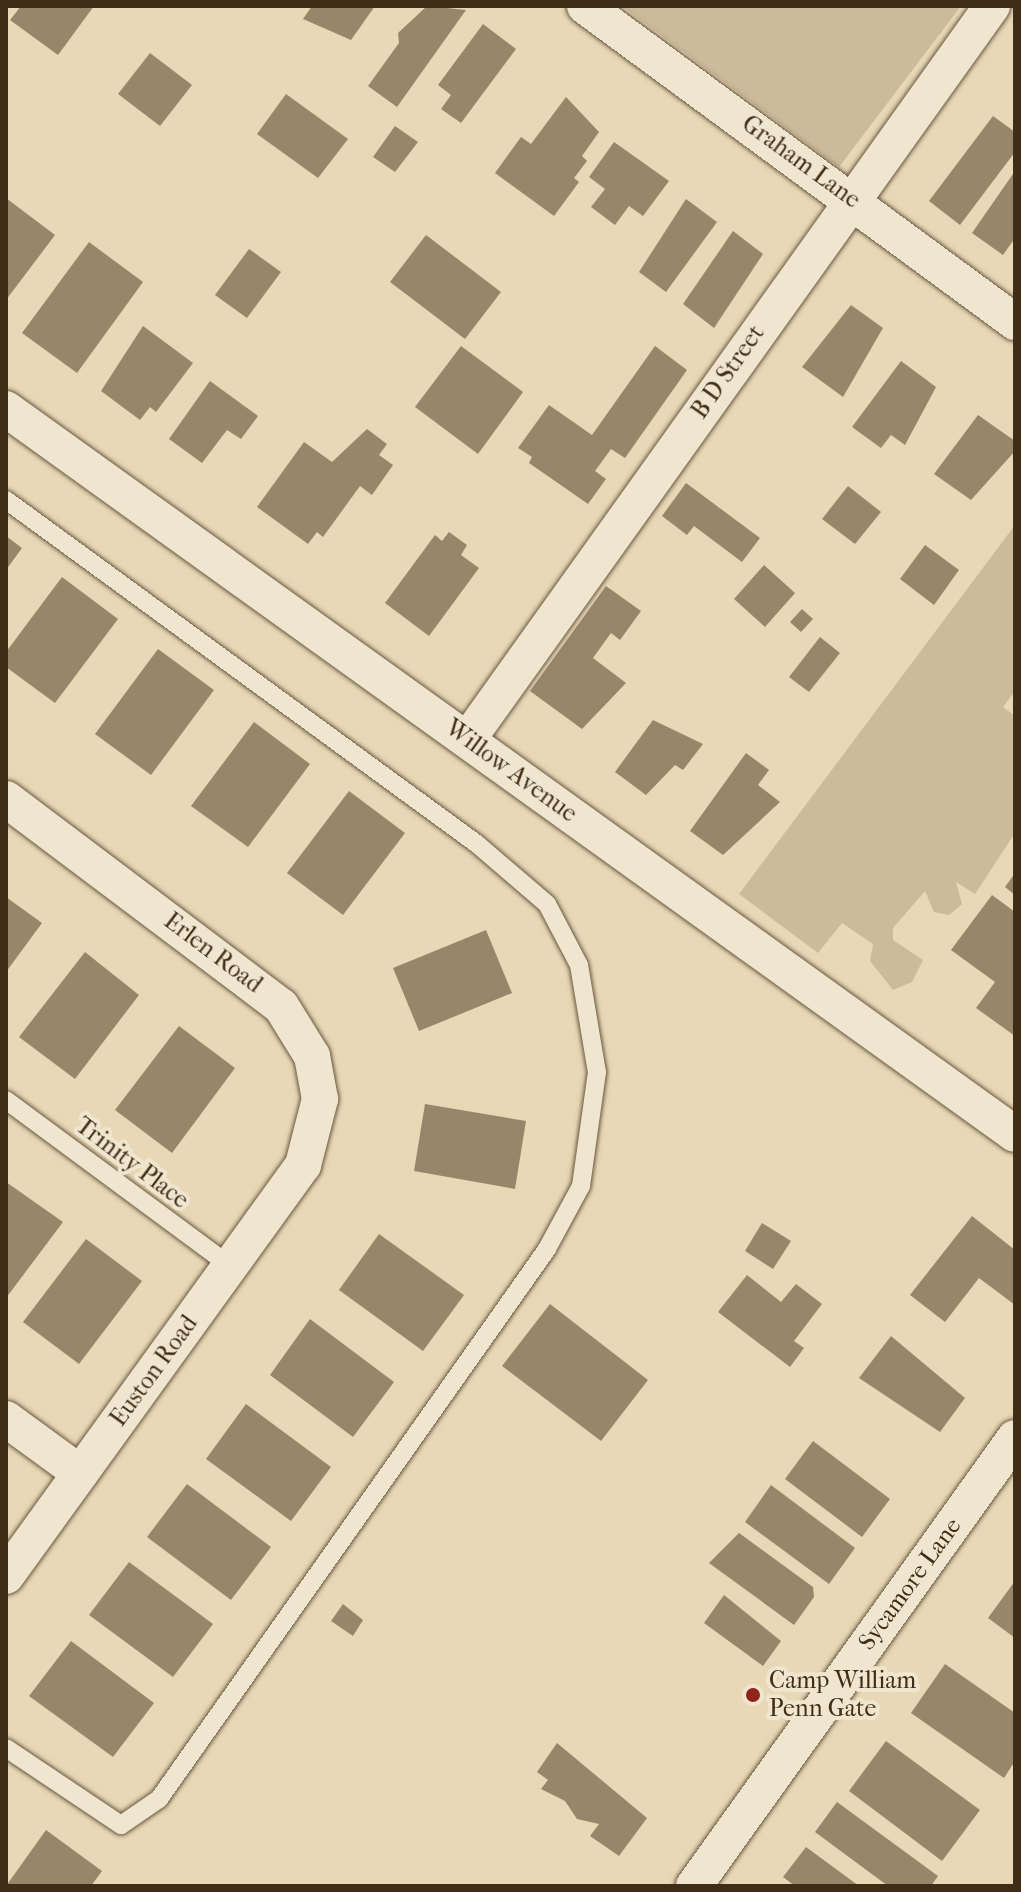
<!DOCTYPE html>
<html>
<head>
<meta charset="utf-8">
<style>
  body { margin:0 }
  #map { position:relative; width:1021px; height:1892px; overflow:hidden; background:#e8d8b6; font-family:"IM FELL French Canon",serif }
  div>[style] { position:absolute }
  .green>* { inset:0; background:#cbbb9b }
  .building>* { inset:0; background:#97866a }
  .roads { filter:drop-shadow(0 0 2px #695840) drop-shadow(0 0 2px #695840) }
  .service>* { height:18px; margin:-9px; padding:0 9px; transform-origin:9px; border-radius:9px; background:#f0e6d0 }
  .minor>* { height:36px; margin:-18px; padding:0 18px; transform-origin:18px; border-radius:18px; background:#f0e6d0 }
  .dots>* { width:22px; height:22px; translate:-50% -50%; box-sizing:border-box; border:4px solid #f0e6d0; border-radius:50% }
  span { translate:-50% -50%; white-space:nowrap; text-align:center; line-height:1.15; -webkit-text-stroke:8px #f0e6d0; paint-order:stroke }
  .street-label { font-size:24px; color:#3f2d18 }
  .poi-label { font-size:24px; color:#3f2d18 }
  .left { translate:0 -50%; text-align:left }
  .frame { position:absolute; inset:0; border:8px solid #3f2d18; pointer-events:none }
</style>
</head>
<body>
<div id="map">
  <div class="green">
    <div style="clip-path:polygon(622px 6px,961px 6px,839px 167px)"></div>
    <div style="clip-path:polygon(1015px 525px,1015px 691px,1003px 707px,1015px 716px,1015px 833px,975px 894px,956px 882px,962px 904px,949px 915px,934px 912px,925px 891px,893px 928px,893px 940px,923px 960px,912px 982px,893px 990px,870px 961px,873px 944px,842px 923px,818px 953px,739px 894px)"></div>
  </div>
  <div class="building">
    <div style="clip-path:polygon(21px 6px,94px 6px,58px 55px,10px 20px)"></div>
    <div style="clip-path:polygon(312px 6px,375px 6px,351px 40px,303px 19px)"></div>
    <div style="clip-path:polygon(427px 6px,466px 10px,397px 107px,368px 86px,399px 43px,398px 33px)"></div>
    <div style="clip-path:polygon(483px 24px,516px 49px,461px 123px,441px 109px,451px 95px,438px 85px)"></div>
    <div style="clip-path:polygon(150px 53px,192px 85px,160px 126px,118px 94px)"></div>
    <div style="clip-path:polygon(286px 94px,348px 139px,318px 178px,257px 134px)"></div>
    <div style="clip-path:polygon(566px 97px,599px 132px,582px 156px,587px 161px,574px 178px,579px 182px,554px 216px,495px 173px,521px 137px,531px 144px)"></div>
    <div style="clip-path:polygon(993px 116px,1015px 132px,1015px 152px,960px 225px,929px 201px)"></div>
    <div style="clip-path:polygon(395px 126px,418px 142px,395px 172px,373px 157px)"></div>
    <div style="clip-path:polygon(614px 142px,669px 181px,643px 216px,629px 206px,615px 225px,591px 207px,605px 189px,589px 177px)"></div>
    <div style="clip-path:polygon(1015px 171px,1015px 238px,1003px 255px,972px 233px)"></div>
    <div style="clip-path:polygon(6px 198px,55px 235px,6px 300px)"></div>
    <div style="clip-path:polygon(686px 199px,717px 222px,666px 292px,639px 272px)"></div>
    <div style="clip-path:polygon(733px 231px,763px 254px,714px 328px,683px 304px)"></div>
    <div style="clip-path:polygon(426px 235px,501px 292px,465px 339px,390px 282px)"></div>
    <div style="clip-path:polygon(89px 242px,143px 282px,77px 373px,22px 333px)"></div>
    <div style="clip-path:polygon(249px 249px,281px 272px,247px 318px,215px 295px)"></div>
    <div style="clip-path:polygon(851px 305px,883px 328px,843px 397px,802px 367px)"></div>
    <div style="clip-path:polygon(143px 326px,193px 363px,156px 412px,150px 407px,140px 420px,101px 391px)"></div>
    <div style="clip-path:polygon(461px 346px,523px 392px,478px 454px,415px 407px)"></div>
    <div style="clip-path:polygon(655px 346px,687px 370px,625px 458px,611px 449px,595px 471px,606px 479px,588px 504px,529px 463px,532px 457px,518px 448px,549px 405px,592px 435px)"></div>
    <div style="clip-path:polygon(901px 361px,936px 387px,905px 445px,891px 435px,881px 448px,852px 427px)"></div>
    <div style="clip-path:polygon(210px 381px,258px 416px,241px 439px,227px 430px,202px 463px,169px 439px)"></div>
    <div style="clip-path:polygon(978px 415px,1015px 441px,1015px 451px,971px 500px,934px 474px)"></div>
    <div style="clip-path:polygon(367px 429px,387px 444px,379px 455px,393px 465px,372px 495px,360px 486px,323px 537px,317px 532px,308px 544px,257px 507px,304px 442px,332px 462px)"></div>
    <div style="clip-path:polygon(686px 483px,760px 538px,742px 562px,694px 526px,687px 535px,662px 516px)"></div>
    <div style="clip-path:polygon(848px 486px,881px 512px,855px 544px,822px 519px)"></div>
    <div style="clip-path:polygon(449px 532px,467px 545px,461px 555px,479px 568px,429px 636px,385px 603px,435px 535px,442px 541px)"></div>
    <div style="clip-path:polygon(6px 536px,22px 548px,6px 570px)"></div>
    <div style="clip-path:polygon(925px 545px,959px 570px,934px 605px,900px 579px)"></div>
    <div style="clip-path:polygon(764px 565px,795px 593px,765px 627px,734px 599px)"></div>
    <div style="clip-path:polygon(62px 577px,118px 619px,55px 703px,6px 667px,6px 652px)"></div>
    <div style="clip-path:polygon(606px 586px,641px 611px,620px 640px,611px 633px,593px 658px,626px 683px,582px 729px,530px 691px)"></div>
    <div style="clip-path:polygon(802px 609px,813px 619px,801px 632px,790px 622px)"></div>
    <div style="clip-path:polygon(820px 637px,840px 653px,809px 692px,789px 677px)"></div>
    <div style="clip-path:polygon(158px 649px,214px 690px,151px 775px,95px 734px)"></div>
    <div style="clip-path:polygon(653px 720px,703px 744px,683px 770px,675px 765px,646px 795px,615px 772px)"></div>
    <div style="clip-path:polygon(254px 722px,310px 764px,248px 847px,191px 806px)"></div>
    <div style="clip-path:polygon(746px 753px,769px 770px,758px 785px,780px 802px,723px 855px,690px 831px)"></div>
    <div style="clip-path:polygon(349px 791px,405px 833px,343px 915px,287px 873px)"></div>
    <div style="clip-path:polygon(1015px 873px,1015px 895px,1005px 887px)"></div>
    <div style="clip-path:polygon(992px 895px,1015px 912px,1015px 1036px,976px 1008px,995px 982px,951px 950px)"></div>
    <div style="clip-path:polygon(6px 897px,42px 923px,6px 972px)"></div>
    <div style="clip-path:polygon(486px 930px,512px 993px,419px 1031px,393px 968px)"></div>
    <div style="clip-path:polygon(85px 952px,139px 995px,75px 1079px,19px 1037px)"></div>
    <div style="clip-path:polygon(179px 1026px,235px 1068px,172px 1153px,115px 1110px)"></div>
    <div style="clip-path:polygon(425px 1104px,526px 1121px,515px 1189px,414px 1171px)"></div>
    <div style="clip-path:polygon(6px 1182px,63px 1222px,6px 1298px)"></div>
    <div style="clip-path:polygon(972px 1216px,1015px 1250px,1015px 1305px,979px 1278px,945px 1322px,910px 1295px)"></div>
    <div style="clip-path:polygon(762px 1223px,791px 1241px,773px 1269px,745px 1251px)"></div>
    <div style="clip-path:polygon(379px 1234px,464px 1295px,423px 1351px,339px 1290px)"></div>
    <div style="clip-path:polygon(86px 1239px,142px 1281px,79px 1364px,23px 1322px)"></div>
    <div style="clip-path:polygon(747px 1275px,781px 1302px,796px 1284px,822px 1304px,794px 1341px,804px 1348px,790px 1367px,718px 1312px)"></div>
    <div style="clip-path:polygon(550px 1304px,648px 1380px,601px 1441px,502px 1366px)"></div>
    <div style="clip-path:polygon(310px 1319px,394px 1382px,353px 1437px,270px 1375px)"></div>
    <div style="clip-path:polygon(891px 1336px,965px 1398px,940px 1432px,859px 1378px)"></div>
    <div style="clip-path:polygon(246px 1404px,331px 1467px,291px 1521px,206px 1459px)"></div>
    <div style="clip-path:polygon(813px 1441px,890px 1499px,862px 1537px,785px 1479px)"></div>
    <div style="clip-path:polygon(187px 1484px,271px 1547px,231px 1600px,147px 1537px)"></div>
    <div style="clip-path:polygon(771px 1485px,855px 1548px,829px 1584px,745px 1522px)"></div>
    <div style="clip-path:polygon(739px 1533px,813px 1587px,814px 1597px,794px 1625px,709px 1563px)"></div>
    <div style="clip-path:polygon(129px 1562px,213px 1624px,173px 1677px,89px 1615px)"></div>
    <div style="clip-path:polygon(1015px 1581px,1015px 1638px,988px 1618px)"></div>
    <div style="clip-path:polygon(724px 1595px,781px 1641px,763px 1666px,704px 1623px)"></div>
    <div style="clip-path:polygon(343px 1604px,363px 1620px,353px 1636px,331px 1621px)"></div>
    <div style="clip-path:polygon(71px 1641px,154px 1703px,113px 1757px,29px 1696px)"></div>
    <div style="clip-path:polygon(945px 1664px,1015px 1713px,1015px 1761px,1004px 1778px,911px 1713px)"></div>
    <div style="clip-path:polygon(886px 1741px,980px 1810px,942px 1861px,849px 1791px)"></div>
    <div style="clip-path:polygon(557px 1743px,647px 1818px,619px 1856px,590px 1836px,599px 1824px,577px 1819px,565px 1801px,541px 1789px,548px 1780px,537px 1772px)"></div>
    <div style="clip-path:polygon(837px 1802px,938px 1876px,931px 1886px,888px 1886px,815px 1832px)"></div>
    <div style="clip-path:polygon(46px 1830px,102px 1871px,91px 1886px,6px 1886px)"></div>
    <div style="clip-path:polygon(806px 1847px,859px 1886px,795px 1886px,783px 1877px)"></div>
  </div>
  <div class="roads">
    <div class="service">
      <div style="left:6px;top:500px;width:583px;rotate:36.14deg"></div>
      <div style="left:477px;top:844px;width:92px;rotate:40.6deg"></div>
      <div style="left:547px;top:904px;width:69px;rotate:62.3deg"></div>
      <div style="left:579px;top:965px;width:109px;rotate:80.5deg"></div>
      <div style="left:597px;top:1072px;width:115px;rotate:98deg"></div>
      <div style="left:581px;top:1186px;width:72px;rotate:118.4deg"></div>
      <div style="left:547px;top:1249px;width:673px;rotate:125.2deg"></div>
      <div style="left:159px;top:1799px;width:46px;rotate:145.6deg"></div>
      <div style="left:121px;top:1825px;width:138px;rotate:-146.2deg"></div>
      <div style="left:6px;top:1100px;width:279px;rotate:36.5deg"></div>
    </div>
    <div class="minor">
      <div style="left:585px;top:6px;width:534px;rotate:36.31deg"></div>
      <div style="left:6px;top:409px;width:1242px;rotate:35.7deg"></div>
      <div style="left:468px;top:739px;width:901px;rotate:-54.44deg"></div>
      <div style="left:6px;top:799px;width:344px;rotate:37deg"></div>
      <div style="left:281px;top:1006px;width:59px;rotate:58.2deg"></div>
      <div style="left:312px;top:1056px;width:44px;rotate:79.5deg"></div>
      <div style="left:320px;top:1099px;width:68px;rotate:104.4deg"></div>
      <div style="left:303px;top:1165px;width:507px;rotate:125.85deg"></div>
      <div style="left:6px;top:1419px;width:92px;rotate:36.1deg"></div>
      <div style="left:694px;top:1886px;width:551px;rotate:-54.38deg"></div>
    </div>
  </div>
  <div class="dots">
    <div style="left:753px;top:1695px;background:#8f2418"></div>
  </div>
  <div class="street-label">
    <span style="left:801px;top:162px;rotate:36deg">Graham Lane</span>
    <span style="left:728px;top:372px;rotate:-55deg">B D Street</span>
    <span style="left:511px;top:771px;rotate:36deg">Willow Avenue</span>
    <span style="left:213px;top:953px;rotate:37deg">Erlen Road</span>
    <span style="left:132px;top:1163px;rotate:37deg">Trinity Place</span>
    <span style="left:154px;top:1371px;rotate:-54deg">Euston Road</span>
    <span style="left:910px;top:1584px;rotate:-54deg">Sycamore Lane</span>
  </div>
  <div class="poi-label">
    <span class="left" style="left:769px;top:1695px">Camp William<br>Penn Gate</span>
  </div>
  <div class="frame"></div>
</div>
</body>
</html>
